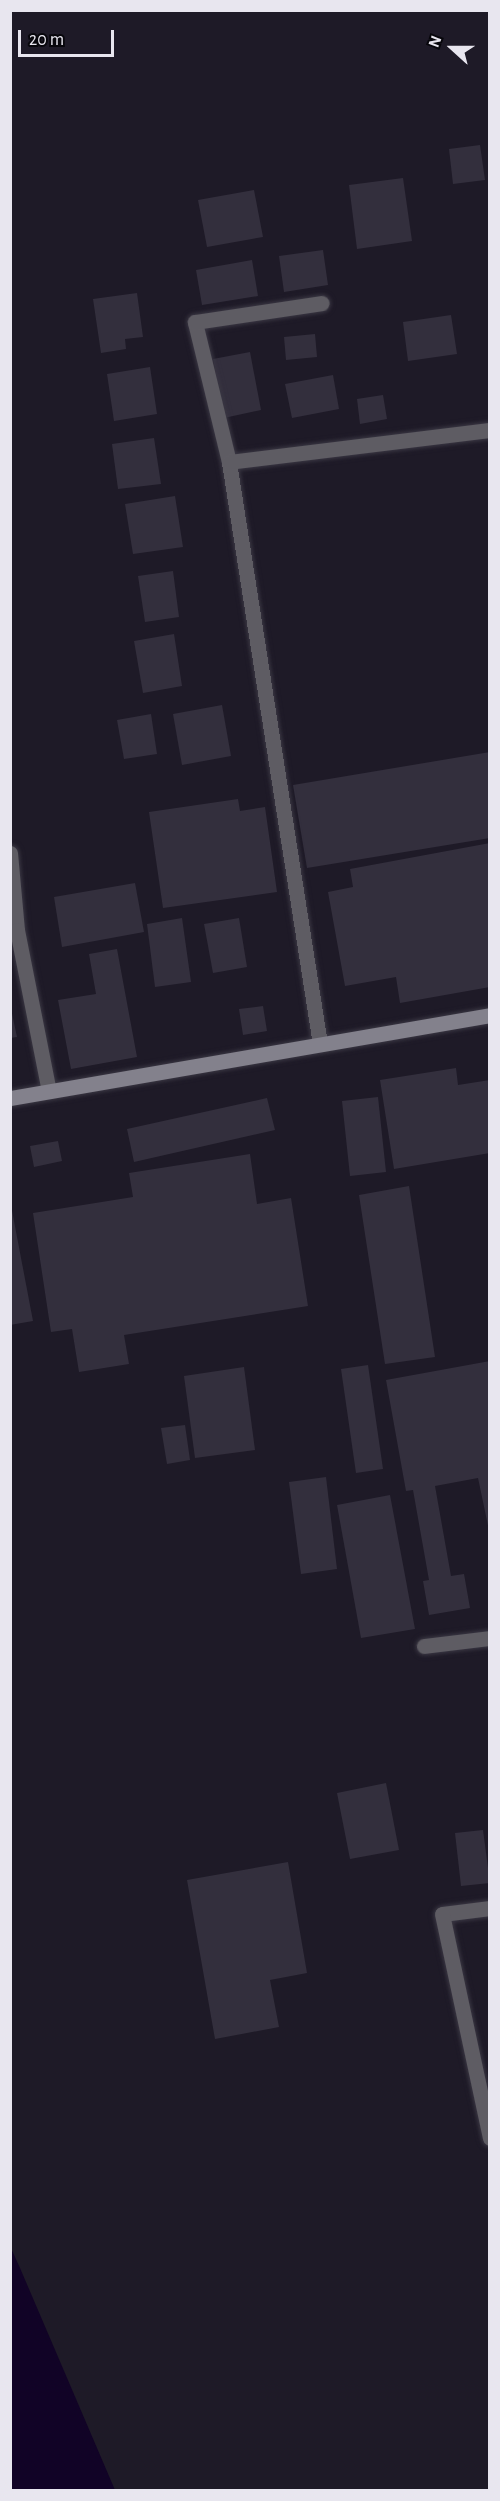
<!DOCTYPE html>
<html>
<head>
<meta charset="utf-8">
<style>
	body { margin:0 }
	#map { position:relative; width:500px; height:2501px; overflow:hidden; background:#1e1a27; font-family:"Alegreya Sans",sans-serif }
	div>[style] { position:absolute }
	.water>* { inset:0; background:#110326 }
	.building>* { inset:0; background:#332f3d }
	.roads { filter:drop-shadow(0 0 2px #3a3743) drop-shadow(0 0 2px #3a3743) }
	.lane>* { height:15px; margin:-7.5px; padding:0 7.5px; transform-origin:7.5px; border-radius:7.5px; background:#5e5c63 }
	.street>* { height:15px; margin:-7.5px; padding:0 7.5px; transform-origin:7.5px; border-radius:7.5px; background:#5e5c63 }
	.secondary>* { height:15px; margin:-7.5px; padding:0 7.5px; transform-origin:7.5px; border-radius:7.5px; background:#83818c }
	span { translate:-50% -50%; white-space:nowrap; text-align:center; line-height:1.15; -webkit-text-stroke:4.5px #07060b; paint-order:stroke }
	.frame { position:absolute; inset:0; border:12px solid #e8e6ef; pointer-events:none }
	.north { position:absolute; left:422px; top:18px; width:60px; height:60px; -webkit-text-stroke:4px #07060b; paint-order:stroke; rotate:291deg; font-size:16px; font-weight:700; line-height:24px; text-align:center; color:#e8e6ef }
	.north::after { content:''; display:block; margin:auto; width:21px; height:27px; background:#e8e6ef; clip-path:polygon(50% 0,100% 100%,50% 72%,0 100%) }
	.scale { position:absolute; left:18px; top:30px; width:96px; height:27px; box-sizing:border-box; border:3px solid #e8e6ef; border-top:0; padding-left:8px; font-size:18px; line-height:21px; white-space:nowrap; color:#e8e6ef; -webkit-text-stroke:4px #07060b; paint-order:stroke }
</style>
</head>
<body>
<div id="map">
	<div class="water">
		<i style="clip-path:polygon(10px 2246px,20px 2268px,115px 2490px,11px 2490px)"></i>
	</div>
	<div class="building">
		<i style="clip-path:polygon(480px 145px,485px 180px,453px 184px,449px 149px)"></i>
		<i style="clip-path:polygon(403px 178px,412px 241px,357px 249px,349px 185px)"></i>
		<i style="clip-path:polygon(254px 190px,263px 237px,207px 247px,198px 200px)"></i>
		<i style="clip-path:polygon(323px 250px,328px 285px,284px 292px,279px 256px)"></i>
		<i style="clip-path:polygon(252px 260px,258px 296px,202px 305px,196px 270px)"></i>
		<i style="clip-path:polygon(137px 293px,143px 337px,125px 339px,126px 349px,101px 353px,93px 299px)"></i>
		<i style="clip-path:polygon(451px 315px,457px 354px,408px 361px,403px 322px)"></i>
		<i style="clip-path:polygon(315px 334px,317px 357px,286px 360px,284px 337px)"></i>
		<i style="clip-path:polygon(250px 352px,261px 410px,224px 418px,213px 359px)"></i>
		<i style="clip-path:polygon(150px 367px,157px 414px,114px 421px,107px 374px)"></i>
		<i style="clip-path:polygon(333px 375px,339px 409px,292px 418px,285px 384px)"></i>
		<i style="clip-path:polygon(383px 395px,387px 419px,360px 424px,357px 399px)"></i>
		<i style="clip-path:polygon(154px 438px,161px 484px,118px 489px,112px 444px)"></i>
		<i style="clip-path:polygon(175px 496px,183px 547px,133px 554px,125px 504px)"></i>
		<i style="clip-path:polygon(173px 571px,179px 617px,145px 622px,138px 576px)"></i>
		<i style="clip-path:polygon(174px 634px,182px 686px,143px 693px,134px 641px)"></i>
		<i style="clip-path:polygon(222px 705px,231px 756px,182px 765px,173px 714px)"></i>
		<i style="clip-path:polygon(151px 714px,157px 754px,124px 759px,117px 720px)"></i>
		<i style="clip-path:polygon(490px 752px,490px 838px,307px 868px,293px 785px)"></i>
		<i style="clip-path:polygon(238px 799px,240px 811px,265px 807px,277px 892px,163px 908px,149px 812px)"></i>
		<i style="clip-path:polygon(490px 843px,490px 987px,400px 1003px,396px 977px,345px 986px,328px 892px,353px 887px,350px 869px)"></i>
		<i style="clip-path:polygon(135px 883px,144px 932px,62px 947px,54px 897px)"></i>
		<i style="clip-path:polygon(182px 918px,191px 982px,155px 987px,147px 924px)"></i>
		<i style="clip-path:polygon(239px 918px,247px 967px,213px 973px,204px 924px)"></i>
		<i style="clip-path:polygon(117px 949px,137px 1057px,71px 1069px,58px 1000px,96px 994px,89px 954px)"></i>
		<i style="clip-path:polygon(10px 1004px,17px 1037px,10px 1038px)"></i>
		<i style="clip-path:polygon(263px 1006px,267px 1031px,243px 1035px,239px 1009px)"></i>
		<i style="clip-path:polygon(456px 1068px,458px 1085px,490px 1080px,490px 1153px,394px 1169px,380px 1080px)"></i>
		<i style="clip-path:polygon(378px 1097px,386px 1172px,350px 1176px,342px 1101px)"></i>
		<i style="clip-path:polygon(267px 1098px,275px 1130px,134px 1162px,127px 1129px)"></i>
		<i style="clip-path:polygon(58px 1141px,62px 1161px,34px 1167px,30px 1146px)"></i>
		<i style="clip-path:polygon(250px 1154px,257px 1204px,291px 1198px,308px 1306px,124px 1335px,129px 1364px,79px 1372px,72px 1329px,51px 1332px,33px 1213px,133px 1197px,129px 1173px)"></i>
		<i style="clip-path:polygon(409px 1186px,435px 1357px,385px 1364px,359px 1195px)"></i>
		<i style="clip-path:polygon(10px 1200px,33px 1321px,10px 1325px)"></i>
		<i style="clip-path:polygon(490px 1361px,490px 1535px,478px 1478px,435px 1486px,451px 1576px,464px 1574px,470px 1608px,429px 1615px,423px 1581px,429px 1580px,413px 1490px,406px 1491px,386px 1380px)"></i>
		<i style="clip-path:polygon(368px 1365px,383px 1469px,356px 1473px,341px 1369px)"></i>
		<i style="clip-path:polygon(244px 1367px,255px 1450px,195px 1458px,184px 1376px)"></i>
		<i style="clip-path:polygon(185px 1425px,190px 1460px,167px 1464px,161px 1428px)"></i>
		<i style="clip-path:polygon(326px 1477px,337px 1569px,301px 1574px,289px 1482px)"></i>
		<i style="clip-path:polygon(390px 1495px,415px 1629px,361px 1638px,337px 1505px)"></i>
		<i style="clip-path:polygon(386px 1783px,399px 1850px,350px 1859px,337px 1793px)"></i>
		<i style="clip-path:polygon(483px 1830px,490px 1883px,461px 1886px,455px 1833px)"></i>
		<i style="clip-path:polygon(288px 1862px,307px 1973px,270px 1980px,279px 2027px,215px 2039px,187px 1880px)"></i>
	</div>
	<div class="roads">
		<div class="lane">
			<i style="left:229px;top:462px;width:144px;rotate:-103.7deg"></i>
			<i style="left:195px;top:322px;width:128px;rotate:-8.5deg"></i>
		</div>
		<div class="street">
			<i style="left:10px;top:853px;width:77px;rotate:84.8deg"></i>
			<i style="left:17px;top:930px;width:164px;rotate:78.8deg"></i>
			<i style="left:320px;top:1044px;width:589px;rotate:-98.89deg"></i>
			<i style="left:229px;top:462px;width:263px;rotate:-7deg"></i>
			<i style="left:424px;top:1646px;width:66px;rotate:-6.9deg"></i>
			<i style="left:490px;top:1908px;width:48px;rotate:172.9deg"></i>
			<i style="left:442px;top:1914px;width:229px;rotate:77.9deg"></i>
		</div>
		<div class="secondary">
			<i style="left:10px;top:1098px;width:487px;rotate:-9.8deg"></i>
		</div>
	</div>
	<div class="frame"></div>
	<div class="north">N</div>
	<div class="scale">20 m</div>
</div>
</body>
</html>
